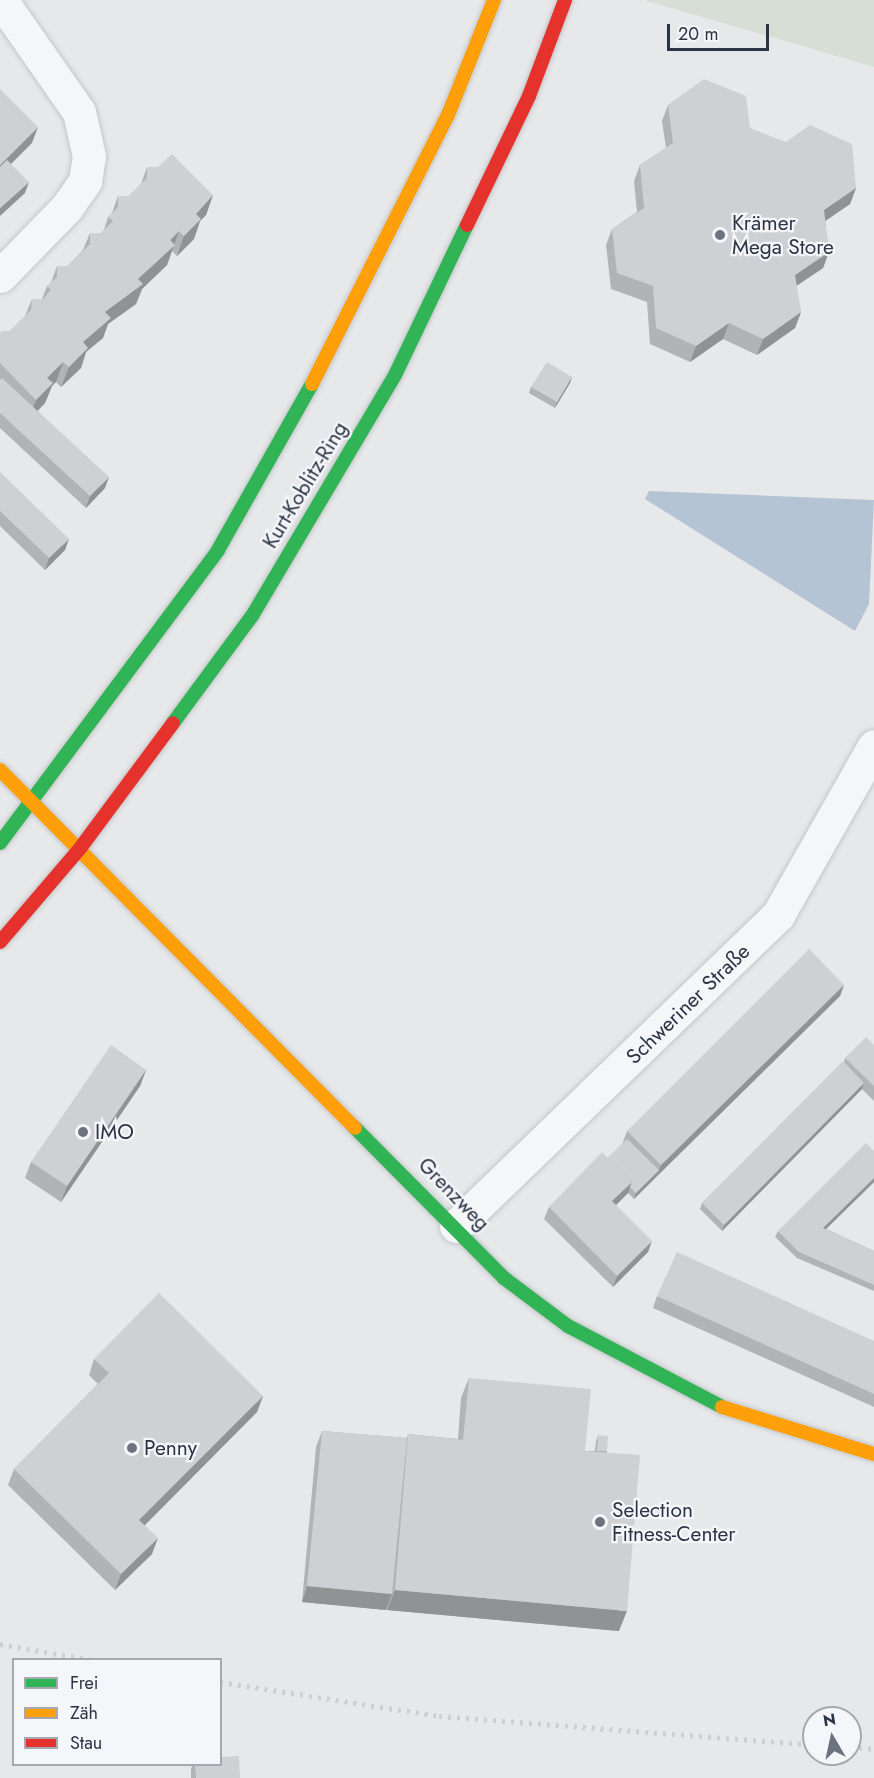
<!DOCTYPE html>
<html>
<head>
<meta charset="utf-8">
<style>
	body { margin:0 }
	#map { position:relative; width:874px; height:1778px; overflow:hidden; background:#e6e8ea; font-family:Jost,sans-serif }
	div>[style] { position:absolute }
	.green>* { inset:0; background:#d6ded6 }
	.water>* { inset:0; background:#b4c4d5 }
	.roads { filter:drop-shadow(0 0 2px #c4c6c8) drop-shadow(0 0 2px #c4c6c8) }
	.street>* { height:33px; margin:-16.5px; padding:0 16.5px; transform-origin:16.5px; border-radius:16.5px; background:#f5f6f7 }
	.fast>* { height:14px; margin:-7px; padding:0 7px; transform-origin:7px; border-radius:7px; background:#30b455 }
	.slow>* { height:14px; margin:-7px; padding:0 7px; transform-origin:7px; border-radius:7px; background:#ff9f0a }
	.jam>* { height:14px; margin:-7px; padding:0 7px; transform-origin:7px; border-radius:7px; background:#e5322d }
	.rail>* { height:4.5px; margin-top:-2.25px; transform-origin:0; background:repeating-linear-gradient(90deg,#cecfd2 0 3px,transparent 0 9px) }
	.wall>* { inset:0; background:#b1b3b5 }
	.shaded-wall>* { inset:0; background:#909294 }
	.building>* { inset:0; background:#ced0d3 }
	.dots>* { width:16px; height:16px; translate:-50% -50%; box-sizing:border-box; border:3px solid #f4f6f9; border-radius:50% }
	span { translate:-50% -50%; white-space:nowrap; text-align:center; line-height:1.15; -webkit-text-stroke:4.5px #f4f6f9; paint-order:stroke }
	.poi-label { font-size:21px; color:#2b3445 }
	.left { translate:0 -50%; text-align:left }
	.street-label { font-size:21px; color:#2b3445 }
	.legend { position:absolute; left:12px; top:1658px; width:210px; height:108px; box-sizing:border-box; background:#f4f6f9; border:2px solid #a4a8b1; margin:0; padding:8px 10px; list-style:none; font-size:18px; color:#2b3445 }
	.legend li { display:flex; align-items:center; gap:12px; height:30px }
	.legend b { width:30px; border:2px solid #a4a8b1 }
	.north { position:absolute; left:802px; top:1706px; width:60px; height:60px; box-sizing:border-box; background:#f4f6f9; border:2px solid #a4a8b1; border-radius:50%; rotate:351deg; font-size:16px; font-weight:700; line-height:24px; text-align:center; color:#2b3445 }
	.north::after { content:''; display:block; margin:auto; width:21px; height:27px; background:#6c737f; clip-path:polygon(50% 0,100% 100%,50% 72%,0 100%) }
	.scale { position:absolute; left:667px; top:24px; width:102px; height:27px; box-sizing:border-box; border:3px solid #2b3445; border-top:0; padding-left:8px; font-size:18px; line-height:21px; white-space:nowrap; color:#2b3445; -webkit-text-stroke:4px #f4f6f9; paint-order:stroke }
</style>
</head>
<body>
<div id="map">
	<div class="green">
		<i style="clip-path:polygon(644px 0,874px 0,874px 67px)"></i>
	</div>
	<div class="water">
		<i style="clip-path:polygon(649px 491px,874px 500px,869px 604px,855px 631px,645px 499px)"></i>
	</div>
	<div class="roads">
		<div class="street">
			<i style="left:0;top:276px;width:96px;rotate:-45.8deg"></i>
			<i style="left:67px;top:207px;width:32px;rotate:-55deg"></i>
			<i style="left:85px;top:181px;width:25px;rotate:-81deg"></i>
			<i style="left:89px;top:156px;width:45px;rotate:-102.8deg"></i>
			<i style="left:79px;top:112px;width:136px;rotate:-124.9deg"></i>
			<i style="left:456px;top:1226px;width:448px;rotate:-44deg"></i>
			<i style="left:778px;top:915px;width:194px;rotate:-60.4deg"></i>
		</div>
		<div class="fast">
			<i style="left:173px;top:723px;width:133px;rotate:-53.6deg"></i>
			<i style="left:252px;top:616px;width:282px;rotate:-59.3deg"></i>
			<i style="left:396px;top:373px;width:164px;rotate:-64.4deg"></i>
			<i style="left:0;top:843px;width:365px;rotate:-53.3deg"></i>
			<i style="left:218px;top:550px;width:191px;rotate:-60.5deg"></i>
			<i style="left:355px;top:1128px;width:211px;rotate:45.2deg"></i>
			<i style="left:504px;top:1278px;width:80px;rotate:36.9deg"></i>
			<i style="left:568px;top:1326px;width:174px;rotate:27.7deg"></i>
		</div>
		<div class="slow">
			<i style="left:312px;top:384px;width:301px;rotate:-63.2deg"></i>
			<i style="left:448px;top:115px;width:124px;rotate:-68.2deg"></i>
			<i style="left:0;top:770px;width:504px;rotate:45.24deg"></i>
			<i style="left:722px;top:1407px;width:159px;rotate:17.2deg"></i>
		</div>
		<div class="jam">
			<i style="left:467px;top:225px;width:143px;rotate:-64.3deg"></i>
			<i style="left:529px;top:96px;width:103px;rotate:-69.4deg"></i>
			<i style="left:0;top:942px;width:125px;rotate:-49.5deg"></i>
			<i style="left:81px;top:847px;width:154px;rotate:-53.4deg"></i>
		</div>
	</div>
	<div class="rail">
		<i style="left:0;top:1644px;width:93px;rotate:9.9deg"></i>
		<i style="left:220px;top:1682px;width:222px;rotate:8.8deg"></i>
		<i style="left:439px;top:1716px;width:376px;rotate:4.4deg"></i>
		<i style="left:850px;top:1747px;width:24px;rotate:5deg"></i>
	</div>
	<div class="wall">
		<i style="clip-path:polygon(668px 105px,750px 128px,856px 188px,850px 204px,825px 221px,829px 252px,823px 268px,796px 286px,801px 312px,795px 328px,757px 355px,723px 339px,690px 362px,650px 344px,647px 302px,611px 289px,606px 245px,612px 229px,637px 212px,634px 181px,640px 165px,666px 148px,662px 121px)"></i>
		<i style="clip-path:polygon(147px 167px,213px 195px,206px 215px,200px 221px,194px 239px,177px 256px,172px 251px,167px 265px,142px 289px,136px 304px,108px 324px,103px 338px,86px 352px,81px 368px,61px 387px,56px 382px,52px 386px,45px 403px,38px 411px,105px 488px,86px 508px,0 428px,0 332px,10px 331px,25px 316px,32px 299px,42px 299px,47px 286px,51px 283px,57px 266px,68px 266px,83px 250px,90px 233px,101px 233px,104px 230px,108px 217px,112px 213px,118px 196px,129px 196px,141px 184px)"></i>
		<i style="clip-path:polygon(572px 377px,570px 383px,555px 408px,529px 393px,531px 387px)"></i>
		<i style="clip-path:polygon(0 472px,65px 550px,45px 570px,0 526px)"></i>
		<i style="clip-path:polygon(844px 985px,840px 996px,634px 1199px,628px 1193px,616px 1205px,648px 1252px,613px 1287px,544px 1219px,549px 1207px,608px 1158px,623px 1143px,623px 1142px,627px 1131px)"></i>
		<i style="clip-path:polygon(874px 1045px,874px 1101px,862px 1089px,722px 1231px,700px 1209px,702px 1203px,844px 1062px,845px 1058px)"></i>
		<i style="clip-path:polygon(146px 1070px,140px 1086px,61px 1202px,25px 1178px,31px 1162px)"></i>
		<i style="clip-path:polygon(874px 1151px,874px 1182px,826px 1229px,874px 1251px,874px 1291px,797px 1258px,775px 1237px,778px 1231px)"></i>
		<i style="clip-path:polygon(657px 1296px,874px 1341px,874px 1407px,653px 1308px)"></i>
		<i style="clip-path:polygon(94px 1359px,263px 1396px,257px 1412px,145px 1525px,152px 1554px,115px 1590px,8px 1485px,14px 1469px,98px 1384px,89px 1375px)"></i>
		<i style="clip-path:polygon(469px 1378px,585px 1451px,595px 1451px,596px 1441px,598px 1435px,607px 1452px,619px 1631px,387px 1610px,388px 1606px,386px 1610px,302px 1602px,316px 1447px,322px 1431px,407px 1438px,408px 1434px,458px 1439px,461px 1398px)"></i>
		<i style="clip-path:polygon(193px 1764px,220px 1764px,240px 1778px,191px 1778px,191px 1769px)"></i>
	</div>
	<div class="shaded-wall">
		<i style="clip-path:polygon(38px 127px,32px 143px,0 175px,0 165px)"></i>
		<i style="clip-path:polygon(29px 182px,25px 193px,0 216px,0 208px)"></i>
		<i style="clip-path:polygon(856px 188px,850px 204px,818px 226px,824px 210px)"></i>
		<i style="clip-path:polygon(213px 195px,206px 215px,200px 221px,194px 239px,177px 256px,184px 236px,196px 214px)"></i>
		<i style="clip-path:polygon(179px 231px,167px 265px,142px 289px,136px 304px,108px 324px,103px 338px,86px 352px,81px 368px,61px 387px,69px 367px,83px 342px,105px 312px)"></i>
		<i style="clip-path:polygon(829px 252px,823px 268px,789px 291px,795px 275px)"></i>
		<i style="clip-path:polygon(801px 312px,795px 328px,757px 355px,763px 339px)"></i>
		<i style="clip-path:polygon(729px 323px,723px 339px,690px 362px,696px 346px)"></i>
		<i style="clip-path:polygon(63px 362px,56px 382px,52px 386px,45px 403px,29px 419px,36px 400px,47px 378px)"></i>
		<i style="clip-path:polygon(572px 377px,570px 383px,555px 408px,557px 402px)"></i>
		<i style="clip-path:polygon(109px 477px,105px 488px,86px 508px,90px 496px)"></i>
		<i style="clip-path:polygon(69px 539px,65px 550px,45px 570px,49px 558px)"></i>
		<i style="clip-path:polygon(844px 985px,840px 996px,657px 1176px,661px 1165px)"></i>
		<i style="clip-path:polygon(146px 1070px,140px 1086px,61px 1202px,67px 1186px)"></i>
		<i style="clip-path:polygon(864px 1083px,862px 1089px,722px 1231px,724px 1225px)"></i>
		<i style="clip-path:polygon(659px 1170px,657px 1176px,634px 1199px,636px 1193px)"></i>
		<i style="clip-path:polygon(874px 1178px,874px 1182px,821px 1234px,823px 1228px)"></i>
		<i style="clip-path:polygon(632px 1182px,628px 1193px,608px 1213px,612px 1201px)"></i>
		<i style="clip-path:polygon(652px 1241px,648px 1252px,613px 1287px,617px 1276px)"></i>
		<i style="clip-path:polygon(263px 1396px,257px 1412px,134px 1536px,139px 1520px)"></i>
		<i style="clip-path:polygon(158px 1538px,152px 1554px,115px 1590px,121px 1574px)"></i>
		<i style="clip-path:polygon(307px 1586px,392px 1594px,386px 1610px,302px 1602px)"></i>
		<i style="clip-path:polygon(395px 1590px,627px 1611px,619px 1631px,387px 1610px)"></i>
	</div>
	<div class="building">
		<i style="clip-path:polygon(704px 79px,746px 96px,750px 128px,786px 142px,810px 125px,852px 144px,856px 188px,824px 210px,829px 252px,795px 275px,801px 312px,763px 339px,729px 323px,696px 346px,656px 328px,653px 286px,617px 273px,612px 229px,644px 208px,640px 165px,673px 143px,668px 105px)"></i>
		<i style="clip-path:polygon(0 89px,38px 127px,0 165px)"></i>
		<i style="clip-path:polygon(172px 154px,213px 195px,196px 214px,201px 219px,184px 236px,179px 231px,170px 240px,175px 245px,138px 279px,143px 284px,105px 312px,111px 318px,83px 342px,88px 348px,69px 367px,63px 362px,47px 378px,53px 383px,36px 400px,0 363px,0 332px,10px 331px,31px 310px,32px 299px,43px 299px,51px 290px,47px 286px,57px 277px,57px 266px,68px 266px,90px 244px,90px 233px,101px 233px,113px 221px,108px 217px,118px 207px,118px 196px,129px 196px,147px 178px,147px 167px,158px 167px)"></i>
		<i style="clip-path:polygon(7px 160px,29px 182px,0 208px,0 167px)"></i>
		<i style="clip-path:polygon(547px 362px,572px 377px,557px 402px,531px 387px)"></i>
		<i style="clip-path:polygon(2px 378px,109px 477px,90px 496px,0 413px,0 380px)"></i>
		<i style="clip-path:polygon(0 472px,69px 539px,49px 558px,0 511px)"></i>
		<i style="clip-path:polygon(809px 949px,844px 985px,661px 1165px,627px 1131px)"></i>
		<i style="clip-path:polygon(866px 1037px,874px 1045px,874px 1086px,845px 1058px)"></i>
		<i style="clip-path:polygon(111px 1045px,146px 1070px,67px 1186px,31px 1162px)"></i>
		<i style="clip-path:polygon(843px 1061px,864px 1083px,724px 1225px,702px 1203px)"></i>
		<i style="clip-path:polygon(627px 1139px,659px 1170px,636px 1193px,630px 1187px,632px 1182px,608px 1158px)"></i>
		<i style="clip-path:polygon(866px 1143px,874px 1151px,874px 1178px,823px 1228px,874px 1251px,874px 1285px,799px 1252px,778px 1231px)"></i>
		<i style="clip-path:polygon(602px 1152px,632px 1182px,612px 1201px,652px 1241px,617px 1276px,549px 1207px)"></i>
		<i style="clip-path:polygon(677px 1252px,874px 1341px,874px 1394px,657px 1296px)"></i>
		<i style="clip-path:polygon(159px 1293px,263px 1396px,139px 1520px,158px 1538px,121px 1574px,14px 1469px,109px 1373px,94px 1359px)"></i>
		<i style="clip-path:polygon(469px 1378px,591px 1389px,585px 1451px,640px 1455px,627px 1611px,395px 1590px,408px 1434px,463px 1440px)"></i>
		<i style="clip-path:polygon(322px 1431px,407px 1438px,392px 1594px,307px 1586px)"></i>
		<i style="clip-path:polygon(598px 1435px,608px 1436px,607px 1451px,597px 1451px)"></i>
		<i style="clip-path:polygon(239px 1756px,240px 1778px,196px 1778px,195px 1764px,220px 1764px,220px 1757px)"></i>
	</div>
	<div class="dots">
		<i style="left:720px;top:235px;background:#6c737f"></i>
		<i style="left:83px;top:1132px;background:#6c737f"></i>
		<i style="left:132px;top:1448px;background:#6c737f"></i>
		<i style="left:600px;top:1522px;background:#6c737f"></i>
	</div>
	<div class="poi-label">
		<span class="left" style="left:732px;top:235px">Krämer<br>Mega Store</span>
		<span class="left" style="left:95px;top:1132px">IMO</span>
		<span class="left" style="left:144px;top:1448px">Penny</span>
		<span class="left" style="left:612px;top:1522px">Selection<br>Fitness-Center</span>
	</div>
	<div class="street-label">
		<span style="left:305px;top:485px;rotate:-59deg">Kurt-Koblitz-Ring</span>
		<span style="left:688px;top:1004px;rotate:-44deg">Schweriner Straße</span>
		<span style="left:454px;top:1194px;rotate:46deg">Grenzweg</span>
	</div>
	<ul class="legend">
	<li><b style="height:8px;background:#30b455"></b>Frei</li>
	<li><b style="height:8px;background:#ff9f0a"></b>Zäh</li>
	<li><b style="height:8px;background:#e5322d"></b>Stau</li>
	</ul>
	<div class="north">N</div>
	<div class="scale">20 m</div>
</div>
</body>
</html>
